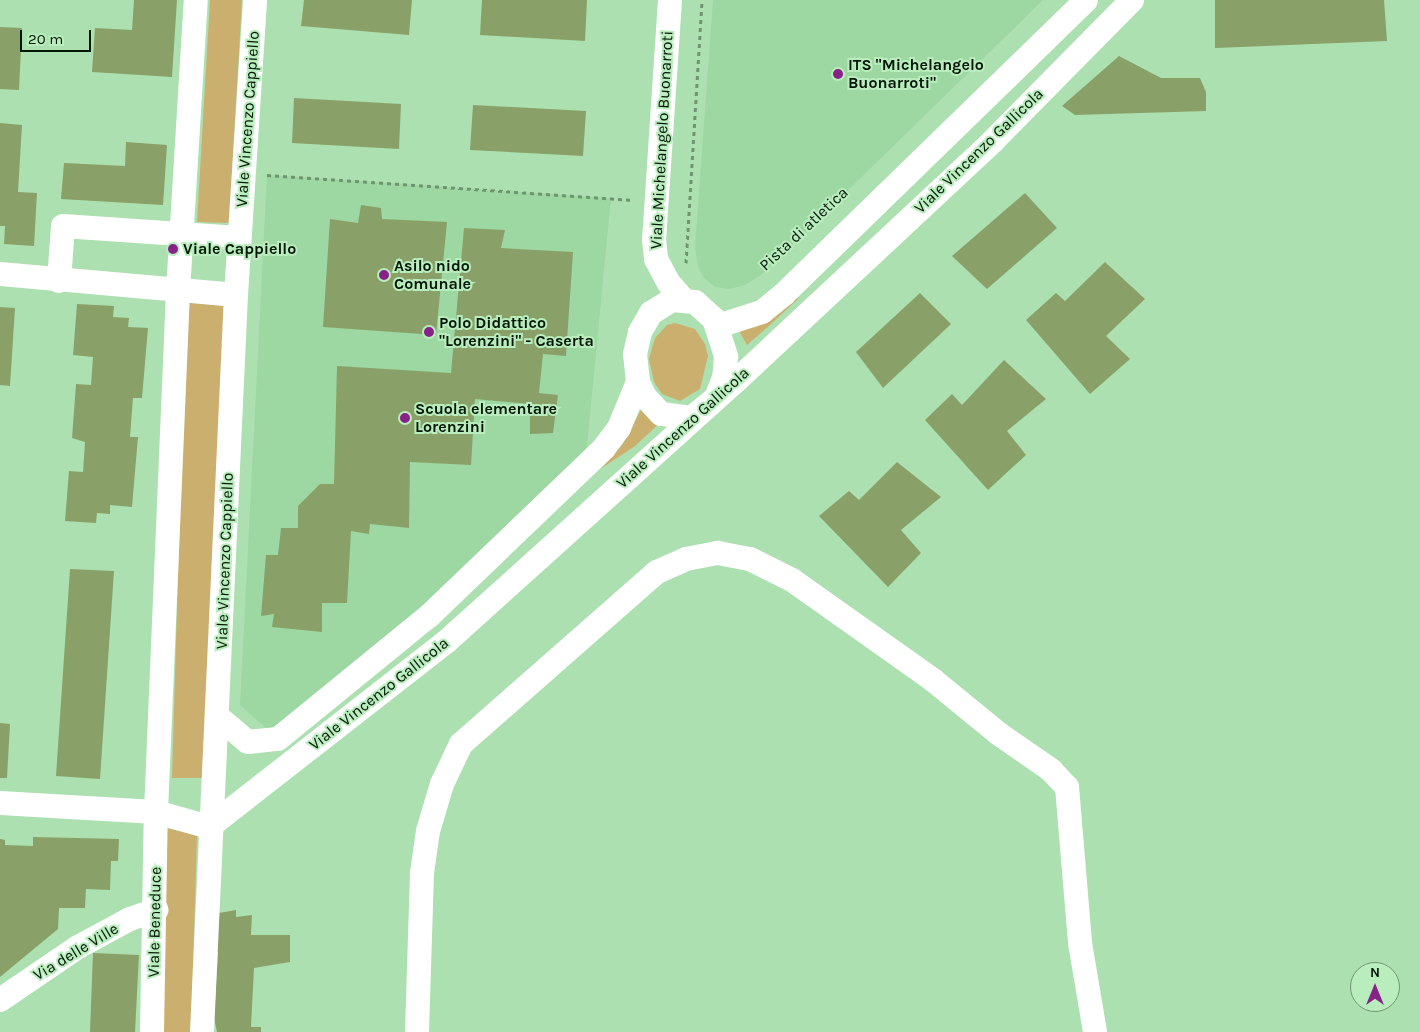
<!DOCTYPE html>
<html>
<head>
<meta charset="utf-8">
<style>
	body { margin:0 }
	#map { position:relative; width:1420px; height:1032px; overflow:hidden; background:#ace0b0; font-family:Karla,sans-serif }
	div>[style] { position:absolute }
	.built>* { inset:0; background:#9dd7a2 }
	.green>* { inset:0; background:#cbaf6e }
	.building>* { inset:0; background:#89a168 }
	.path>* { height:3px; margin-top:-1.5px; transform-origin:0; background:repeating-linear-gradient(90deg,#6d9570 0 4px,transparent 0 8px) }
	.minor>* { height:24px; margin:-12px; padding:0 12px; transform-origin:12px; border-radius:12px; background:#fff }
	.dots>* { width:14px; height:14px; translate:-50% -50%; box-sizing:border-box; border:2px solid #b9edbd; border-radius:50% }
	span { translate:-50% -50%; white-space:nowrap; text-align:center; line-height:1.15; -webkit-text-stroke:4px #b9edbd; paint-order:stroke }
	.poi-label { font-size:16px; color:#031505; font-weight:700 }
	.left { translate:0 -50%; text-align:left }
	.street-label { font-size:16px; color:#031505 }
	.north { position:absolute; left:1350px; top:962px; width:50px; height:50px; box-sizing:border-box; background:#b9edbd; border:1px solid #709773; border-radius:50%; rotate:0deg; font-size:14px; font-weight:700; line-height:20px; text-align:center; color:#031505 }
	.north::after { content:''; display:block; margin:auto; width:18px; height:22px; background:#872289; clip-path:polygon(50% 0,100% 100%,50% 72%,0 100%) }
	.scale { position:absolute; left:20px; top:30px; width:71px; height:22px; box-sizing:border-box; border:2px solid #031505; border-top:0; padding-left:6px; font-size:15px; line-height:18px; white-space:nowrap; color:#031505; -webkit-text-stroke:4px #b9edbd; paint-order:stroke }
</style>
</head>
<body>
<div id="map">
	<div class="built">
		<i style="clip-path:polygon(713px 0,1043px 0,761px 275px,745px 285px,729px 289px,715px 287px,704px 278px,698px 267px,695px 247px)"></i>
		<i style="clip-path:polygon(267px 175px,611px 198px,585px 467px,278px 739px,240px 705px)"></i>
	</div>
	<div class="green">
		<i style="clip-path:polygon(210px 0,242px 0,229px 223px,197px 222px)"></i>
		<i style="clip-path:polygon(800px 297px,771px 324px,747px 345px,738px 329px)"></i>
		<i style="clip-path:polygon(186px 302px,224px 306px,203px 778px,172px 778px)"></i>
		<i style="clip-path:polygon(675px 323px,695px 329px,705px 344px,708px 356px,700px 389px,680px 401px,662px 394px,654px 382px,649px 359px,655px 338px,667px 325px)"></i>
		<i style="clip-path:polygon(642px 408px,662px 421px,635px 446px,602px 468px,622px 445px)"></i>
		<i style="clip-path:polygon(166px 828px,197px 835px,191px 1032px,160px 1032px)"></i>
	</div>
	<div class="building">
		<i style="clip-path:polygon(134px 0,177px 0,172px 77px,92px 72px,95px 28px,132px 30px)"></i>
		<i style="clip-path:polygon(304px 0,412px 0,409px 35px,301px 26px)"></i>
		<i style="clip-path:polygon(482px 0,587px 0,585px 41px,480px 35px)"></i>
		<i style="clip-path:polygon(1215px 0,1384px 0,1387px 41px,1215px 48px)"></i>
		<i style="clip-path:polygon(0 27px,22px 28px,19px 90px,0 89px)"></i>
		<i style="clip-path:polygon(1119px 56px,1161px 78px,1200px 78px,1206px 92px,1206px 111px,1075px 115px,1062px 106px)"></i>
		<i style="clip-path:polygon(294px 98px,401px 104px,399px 149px,292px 143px)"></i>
		<i style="clip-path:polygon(473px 105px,586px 111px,583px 156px,470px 150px)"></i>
		<i style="clip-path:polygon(0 123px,22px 125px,18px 192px,37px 193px,34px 246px,4px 244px,5px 226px,0 226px)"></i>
		<i style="clip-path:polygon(126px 142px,167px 145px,163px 205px,61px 199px,64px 163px,125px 166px)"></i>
		<i style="clip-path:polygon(1025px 193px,1057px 228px,987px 289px,952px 256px)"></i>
		<i style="clip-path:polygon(361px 205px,381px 208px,382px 219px,447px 222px,436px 335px,323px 327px,330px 219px,358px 223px)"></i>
		<i style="clip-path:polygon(464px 228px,505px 230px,501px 248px,573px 252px,566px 356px,543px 354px,539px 393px,558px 395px,553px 433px,530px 434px,530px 404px,475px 399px,471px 465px,410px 462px,409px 528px,370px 524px,369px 534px,351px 531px,347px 603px,322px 603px,322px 632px,272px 627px,274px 614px,261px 616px,266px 555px,278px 555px,281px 528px,298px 528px,298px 506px,320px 484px,334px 484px,337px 366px,451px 373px)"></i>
		<i style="clip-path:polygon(1105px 262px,1145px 299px,1106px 336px,1130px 359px,1090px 394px,1026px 320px,1056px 293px,1065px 301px)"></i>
		<i style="clip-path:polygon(920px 293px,951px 324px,883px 388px,856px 352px)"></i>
		<i style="clip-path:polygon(77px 304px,114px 306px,113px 317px,129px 318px,128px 327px,148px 328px,142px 398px,133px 398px,130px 437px,138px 437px,132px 507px,110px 505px,110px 514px,97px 513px,96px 523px,65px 521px,69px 471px,83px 472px,85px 442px,72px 438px,76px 384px,91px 385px,93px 357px,73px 355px)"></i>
		<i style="clip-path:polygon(0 307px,15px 308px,10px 386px,0 385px)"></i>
		<i style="clip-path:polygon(1004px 360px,1046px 399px,1007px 431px,1026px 455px,988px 490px,925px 420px,952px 394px,962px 405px)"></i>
		<i style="clip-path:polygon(897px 462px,941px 497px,901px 530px,921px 553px,888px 587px,819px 516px,849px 491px,859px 500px)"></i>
		<i style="clip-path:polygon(70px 569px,114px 571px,100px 779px,56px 776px)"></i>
		<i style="clip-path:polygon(0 723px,10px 724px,7px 778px,0 778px)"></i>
		<i style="clip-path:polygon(33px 837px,119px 839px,118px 861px,111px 861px,110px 890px,86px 889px,85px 908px,59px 908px,58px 929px,0 977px,0 839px,5px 840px,5px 845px,33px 846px)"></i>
		<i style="clip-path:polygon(236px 910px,236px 917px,252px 915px,251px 935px,290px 935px,290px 962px,254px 968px,251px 1027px,261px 1027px,261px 1032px,217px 1032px,214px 1018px,218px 952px,211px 948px,219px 913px)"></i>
		<i style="clip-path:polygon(93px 953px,139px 955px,135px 1032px,90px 1032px)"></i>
	</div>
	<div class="path">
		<i style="left:267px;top:175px;width:367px;rotate:3.9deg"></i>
		<i style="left:686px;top:263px;width:263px;rotate:-86.5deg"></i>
	</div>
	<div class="minor">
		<i style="left:670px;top:0;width:240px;rotate:93.8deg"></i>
		<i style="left:654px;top:239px;width:20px;rotate:84deg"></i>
		<i style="left:656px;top:259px;width:27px;rotate:62deg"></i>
		<i style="left:669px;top:283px;width:23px;rotate:49deg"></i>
		<i style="left:0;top:274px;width:237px;rotate:5.1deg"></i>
		<i style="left:59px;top:281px;width:55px;rotate:-85.8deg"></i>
		<i style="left:63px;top:226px;width:176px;rotate:3.9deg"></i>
		<i style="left:672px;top:300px;width:23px;rotate:5deg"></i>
		<i style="left:695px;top:302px;width:25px;rotate:42deg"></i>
		<i style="left:714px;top:319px;width:40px;rotate:72deg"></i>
		<i style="left:726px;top:357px;width:21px;rotate:95deg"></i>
		<i style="left:724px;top:378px;width:22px;rotate:112deg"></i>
		<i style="left:716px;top:398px;width:32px;rotate:141deg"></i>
		<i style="left:691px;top:418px;width:30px;rotate:-172deg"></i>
		<i style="left:661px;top:414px;width:23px;rotate:-133deg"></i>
		<i style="left:645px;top:397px;width:17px;rotate:-115deg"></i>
		<i style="left:638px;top:382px;width:28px;rotate:-96deg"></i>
		<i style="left:635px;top:354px;width:23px;rotate:-77deg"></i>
		<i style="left:640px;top:332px;width:22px;rotate:-60deg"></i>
		<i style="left:651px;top:313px;width:25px;rotate:-32deg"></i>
		<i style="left:718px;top:326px;width:46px;rotate:-17.7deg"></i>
		<i style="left:762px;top:312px;width:28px;rotate:-39deg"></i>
		<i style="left:784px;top:294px;width:421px;rotate:-44.2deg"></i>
		<i style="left:218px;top:717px;width:39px;rotate:40deg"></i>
		<i style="left:248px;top:742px;width:30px;rotate:-6deg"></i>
		<i style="left:278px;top:739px;width:195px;rotate:-39.2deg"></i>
		<i style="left:429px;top:616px;width:243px;rotate:-43.8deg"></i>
		<i style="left:604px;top:448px;width:25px;rotate:-53deg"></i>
		<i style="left:619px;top:428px;width:50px;rotate:-67.6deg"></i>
		<i style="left:0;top:803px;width:156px;rotate:3.3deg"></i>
		<i style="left:156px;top:812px;width:55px;rotate:15.8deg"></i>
		<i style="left:209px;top:827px;width:301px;rotate:-38deg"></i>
		<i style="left:446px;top:642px;width:392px;rotate:-42deg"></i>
		<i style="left:737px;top:380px;width:350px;rotate:-43deg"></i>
		<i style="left:993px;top:141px;width:198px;rotate:-45.4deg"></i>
		<i style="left:0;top:1000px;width:94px;rotate:-34.2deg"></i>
		<i style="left:78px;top:947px;width:59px;rotate:-28.3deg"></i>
		<i style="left:130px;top:919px;width:28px;rotate:-19deg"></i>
		<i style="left:152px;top:1032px;width:220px;rotate:-89deg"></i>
		<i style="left:156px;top:812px;width:521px;rotate:-87.58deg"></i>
		<i style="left:178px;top:291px;width:292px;rotate:-86.5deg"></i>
		<i style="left:202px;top:1032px;width:738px;rotate:-87.36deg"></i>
		<i style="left:236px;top:295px;width:296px;rotate:-86.3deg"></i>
		<i style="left:417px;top:1032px;width:159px;rotate:-88.2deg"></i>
		<i style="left:422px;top:873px;width:42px;rotate:-81.9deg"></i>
		<i style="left:428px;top:831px;width:49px;rotate:-73.4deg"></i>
		<i style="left:442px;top:784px;width:44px;rotate:-64.6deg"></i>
		<i style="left:461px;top:744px;width:261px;rotate:-41.3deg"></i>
		<i style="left:657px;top:572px;width:32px;rotate:-24deg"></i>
		<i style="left:686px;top:559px;width:33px;rotate:-11deg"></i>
		<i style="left:718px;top:553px;width:33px;rotate:11deg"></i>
		<i style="left:750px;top:559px;width:47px;rotate:26.6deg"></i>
		<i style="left:792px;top:580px;width:173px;rotate:35.3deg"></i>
		<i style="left:933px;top:680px;width:85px;rotate:39.3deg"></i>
		<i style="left:999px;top:734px;width:63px;rotate:34.7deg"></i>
		<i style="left:1051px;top:770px;width:23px;rotate:47deg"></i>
		<i style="left:1067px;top:787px;width:157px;rotate:85.2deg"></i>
		<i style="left:1080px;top:943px;width:90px;rotate:80.4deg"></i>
	</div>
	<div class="dots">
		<i style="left:838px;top:74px;background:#872289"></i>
		<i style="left:173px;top:249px;background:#872289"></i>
		<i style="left:384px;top:275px;background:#872289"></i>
		<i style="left:429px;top:332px;background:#872289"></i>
		<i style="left:405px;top:418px;background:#872289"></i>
	</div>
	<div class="poi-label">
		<span class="left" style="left:848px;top:74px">ITS "Michelangelo<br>Buonarroti"</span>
		<span class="left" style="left:183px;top:249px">Viale Cappiello</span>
		<span class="left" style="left:394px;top:275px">Asilo nido<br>Comunale</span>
		<span class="left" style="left:439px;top:332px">Polo Didattico<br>"Lorenzini" - Caserta</span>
		<span class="left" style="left:415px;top:418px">Scuola elementare<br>Lorenzini</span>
	</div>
	<div class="street-label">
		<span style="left:248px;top:119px;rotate:-86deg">Viale Vincenzo Cappiello</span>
		<span style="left:662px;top:140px;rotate:-87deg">Viale Michelangelo Buonarroti</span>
		<span style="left:979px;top:151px;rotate:-44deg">Viale Vincenzo Gallicola</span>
		<span style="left:804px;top:229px;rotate:-43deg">Pista di atletica</span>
		<span style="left:683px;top:428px;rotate:-42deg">Viale Vincenzo Gallicola</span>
		<span style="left:225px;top:561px;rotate:-88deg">Viale Vincenzo Cappiello</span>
		<span style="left:379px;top:694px;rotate:-38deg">Viale Vincenzo Gallicola</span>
		<span style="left:155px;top:922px;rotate:-89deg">Viale Beneduce</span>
		<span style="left:76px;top:952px;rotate:-31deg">Via delle Ville</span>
	</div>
	<div class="north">N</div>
	<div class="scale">20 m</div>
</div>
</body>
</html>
